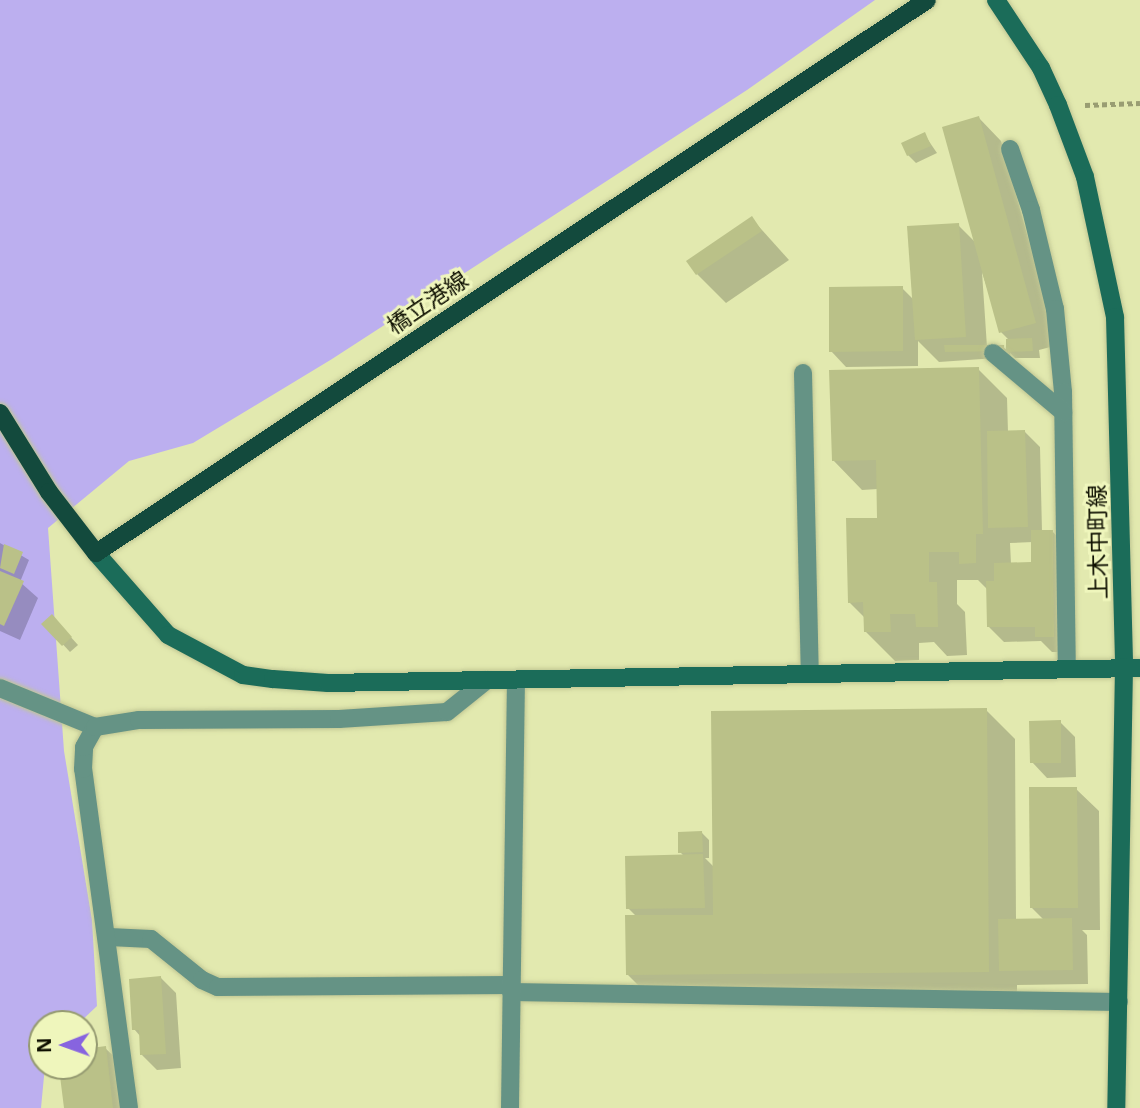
<!DOCTYPE html>
<html>
<head>
<meta charset="utf-8">
<style>
	body { margin:0 }
	#map { position:relative; width:1140px; height:1108px; overflow:hidden; background:#e2e9af; font-family:"Noto Sans","Noto Sans JP",sans-serif }
	div>[style] { position:absolute }
	.green>* { inset:0; background:#bcafef }
	.shadow>* { inset:0; background:#0003 }
	.building>* { inset:0; background:#bac188 }
	.path>* { height:4.5px; margin-top:-2.25px; transform-origin:0; background:repeating-linear-gradient(90deg,#999d72 0 5px,transparent 0 8.5px) }
	.roads { filter:drop-shadow(0 0 2px #c0c693) drop-shadow(0 0 2px #c0c693) }
	.lane>* { height:18px; margin:-9px; padding:0 9px; transform-origin:9px; border-radius:9px; background:#659385 }
	.street>* { height:18px; margin:-9px; padding:0 9px; transform-origin:9px; border-radius:9px; background:#659385 }
	.secondary>* { height:18px; margin:-9px; padding:0 9px; transform-origin:9px; border-radius:9px; background:#1b6c59 }
	.primary>* { height:18px; margin:-9px; padding:0 9px; transform-origin:9px; border-radius:9px; background:#134a3d }
	span { translate:-50% -50%; white-space:nowrap; text-align:center; line-height:1.15; -webkit-text-stroke:6px #eff6bc; paint-order:stroke }
	.street-label { font-size:23px; color:#0e0f00 }
	.north { position:absolute; left:28px; top:1010px; width:70px; height:70px; box-sizing:border-box; background:#eff6bc; border:2px solid #959a71; border-radius:50%; rotate:269deg; font-size:19px; font-weight:700; line-height:28px; text-align:center; color:#0e0f00 }
	.north::after { content:''; display:block; margin:auto; width:24px; height:32px; background:#8764df; clip-path:polygon(50% 0,100% 100%,50% 72%,0 100%) }
</style>
</head>
<body>
<div id="map">
	<div class="green">
		<i style="clip-path:polygon(0 0,875px 0,747px 90px,332px 359px,193px 443px,129px 461px,48px 528px,64px 751px,92px 920px,97px 1006px,78px 1024px,42px 1024px,45px 1066px,41px 1108px,0 1108px)"></i>
	</div>
	<div class="shadow">
		<i style="clip-path:polygon(evenodd,979px 118px,1001px 141px,1058px 345px,1039px 350px,1040px 358px,1015px 358px,1010px 353px,1011px 357px,939px 362px,918px 341px,918px 366px,846px 367px,831px 351px,902px 288px,914px 300px,958px 225px,976px 243px,979px 118px,982px 272px,1001px 332px,1008px 339px,1008px 351px,1003px 347px,987px 347px,982px 272px)"></i>
		<i style="clip-path:polygon(924px 134px,937px 153px,916px 163px,908px 155px)"></i>
		<i style="clip-path:polygon(752px 219px,789px 260px,726px 303px,697px 274px)"></i>
		<i style="clip-path:polygon(evenodd,978px 369px,1007px 398px,1008px 432px,1025px 432px,1040px 447px,1042px 531px,1052px 531px,1067px 547px,1069px 652px,1052px 652px,1041px 641px,1004px 642px,989px 627px,988px 590px,978px 580px,957px 580px,957px 604px,965px 612px,967px 655px,947px 656px,934px 642px,919px 643px,919px 660px,895px 661px,866px 632px,865px 618px,849px 602px,878px 520px,878px 489px,862px 490px,833px 460px,978px 369px,1033px 542px,1033px 564px,1011px 564px,1010px 543px,1033px 542px)"></i>
		<i style="clip-path:polygon(0 543px,29px 560px,20px 582px,38px 598px,20px 640px,0 631px)"></i>
		<i style="clip-path:polygon(44px 624px,59px 624px,78px 645px,70px 652px)"></i>
		<i style="clip-path:polygon(986px 710px,1015px 739px,1016px 921px,1044px 920px,1032px 908px,1076px 789px,1099px 811px,1100px 930px,1082px 930px,1087px 935px,1088px 984px,1017px 985px,1017px 1000px,656px 1003px,627px 974px,637px 917px,628px 908px,684px 856px,680px 852px,702px 833px,709px 840px,709px 858px,705px 858px,714px 867px)"></i>
		<i style="clip-path:polygon(1060px 722px,1075px 737px,1076px 777px,1047px 778px,1032px 762px)"></i>
		<i style="clip-path:polygon(161px 978px,176px 993px,181px 1068px,157px 1070px,142px 1055px,141px 1037px,134px 1029px)"></i>
		<i style="clip-path:polygon(105px 1048px,121px 1063px,125px 1108px,66px 1108px,70px 1066px,84px 1066px,84px 1050px)"></i>
	</div>
	<div class="building">
		<i style="clip-path:polygon(979px 116px,1036px 323px,999px 333px,942px 127px)"></i>
		<i style="clip-path:polygon(925px 132px,931px 146px,907px 156px,901px 143px)"></i>
		<i style="clip-path:polygon(752px 216px,762px 231px,696px 275px,686px 261px)"></i>
		<i style="clip-path:polygon(959px 223px,966px 337px,915px 340px,907px 226px)"></i>
		<i style="clip-path:polygon(903px 286px,903px 351px,829px 352px,829px 287px)"></i>
		<i style="clip-path:polygon(1032px 338px,1033px 351px,1006px 352px,1006px 339px)"></i>
		<i style="clip-path:polygon(944px 345px,1004px 345px,1004px 351px,945px 352px)"></i>
		<i style="clip-path:polygon(979px 367px,983px 534px,976px 534px,976px 563px,959px 564px,959px 552px,929px 552px,929px 582px,937px 582px,938px 627px,916px 627px,915px 614px,890px 614px,891px 632px,864px 632px,863px 602px,848px 603px,846px 518px,877px 518px,876px 460px,832px 461px,829px 370px)"></i>
		<i style="clip-path:polygon(1025px 430px,1028px 527px,988px 528px,987px 431px)"></i>
		<i style="clip-path:polygon(1031px 530px,1053px 530px,1054px 637px,1035px 637px,1035px 627px,987px 627px,986px 581px,994px 581px,994px 563px,1031px 562px)"></i>
		<i style="clip-path:polygon(4px 544px,23px 552px,14px 574px,0 568px)"></i>
		<i style="clip-path:polygon(0 571px,24px 581px,4px 626px,0 624px)"></i>
		<i style="clip-path:polygon(52px 614px,72px 637px,62px 646px,41px 624px)"></i>
		<i style="clip-path:polygon(987px 708px,989px 972px,626px 975px,625px 915px,713px 915px,711px 711px)"></i>
		<i style="clip-path:polygon(1061px 720px,1061px 763px,1030px 763px,1029px 721px)"></i>
		<i style="clip-path:polygon(1029px 787px,1077px 787px,1078px 908px,1030px 908px)"></i>
		<i style="clip-path:polygon(702px 831px,703px 852px,678px 853px,678px 832px)"></i>
		<i style="clip-path:polygon(703px 854px,705px 908px,626px 909px,625px 856px)"></i>
		<i style="clip-path:polygon(1072px 918px,1073px 970px,999px 971px,998px 919px)"></i>
		<i style="clip-path:polygon(161px 976px,166px 1054px,140px 1055px,139px 1030px,132px 1030px,129px 979px)"></i>
		<i style="clip-path:polygon(106px 1046px,113px 1108px,64px 1108px,59px 1068px,84px 1066px,84px 1049px)"></i>
	</div>
	<div class="path">
		<i style="left:1085px;top:105px;width:55px;rotate:-2.1deg"></i>
	</div>
	<div class="roads">
		<div class="lane">
			<i style="left:1010px;top:149px;width:65px;rotate:71deg"></i>
			<i style="left:1031px;top:210px;width:102px;rotate:76.4deg"></i>
			<i style="left:1055px;top:309px;width:83px;rotate:84.5deg"></i>
			<i style="left:1063px;top:392px;width:277px;rotate:89.2deg"></i>
			<i style="left:993px;top:353px;width:92px;rotate:40.1deg"></i>
			<i style="left:803px;top:373px;width:300px;rotate:88.7deg"></i>
			<i style="left:0;top:688px;width:103px;rotate:22.3deg"></i>
		</div>
		<div class="street">
			<i style="left:109px;top:937px;width:42px;rotate:2.7deg"></i>
			<i style="left:151px;top:939px;width:65px;rotate:38.8deg"></i>
			<i style="left:202px;top:980px;width:17px;rotate:24deg"></i>
			<i style="left:218px;top:987px;width:293px;rotate:-0.4deg"></i>
			<i style="left:511px;top:992px;width:608px;rotate:0.94deg"></i>
			<i style="left:129px;top:1108px;width:342px;rotate:-97.7deg"></i>
			<i style="left:83px;top:769px;width:22px;rotate:-87deg"></i>
			<i style="left:84px;top:747px;width:23px;rotate:-61deg"></i>
			<i style="left:95px;top:727px;width:45px;rotate:-9deg"></i>
			<i style="left:139px;top:720px;width:200px;rotate:-0.3deg"></i>
			<i style="left:339px;top:719px;width:108px;rotate:-3.7deg"></i>
			<i style="left:447px;top:712px;width:51px;rotate:-38.7deg"></i>
			<i style="left:510px;top:1108px;width:428px;rotate:-89.2deg"></i>
		</div>
		<div class="secondary">
			<i style="left:996px;top:0;width:82px;rotate:56.5deg"></i>
			<i style="left:1041px;top:68px;width:41px;rotate:65.3deg"></i>
			<i style="left:1058px;top:105px;width:77px;rotate:69.4deg"></i>
			<i style="left:1085px;top:177px;width:143px;rotate:77.9deg"></i>
			<i style="left:1115px;top:317px;width:350px;rotate:88.5deg"></i>
			<i style="left:1124px;top:667px;width:441px;rotate:91deg"></i>
			<i style="left:96px;top:553px;width:109px;rotate:48.7deg"></i>
			<i style="left:168px;top:635px;width:85px;rotate:28.1deg"></i>
			<i style="left:243px;top:675px;width:30px;rotate:8deg"></i>
			<i style="left:273px;top:679px;width:55px;rotate:4.2deg"></i>
			<i style="left:328px;top:683px;width:812px;rotate:-1.06deg"></i>
		</div>
		<div class="primary">
			<i style="left:0;top:413px;width:93px;rotate:58.2deg"></i>
			<i style="left:49px;top:492px;width:77px;rotate:52.4deg"></i>
			<i style="left:96px;top:553px;width:998px;rotate:-33.64deg"></i>
		</div>
	</div>
	<div class="street-label">
		<span style="left:427px;top:302px;rotate:-34deg">橋立港線</span>
		<span style="left:1097px;top:542px;rotate:-91deg">上木中町線</span>
	</div>
	<div class="north">N</div>
</div>
</body>
</html>
